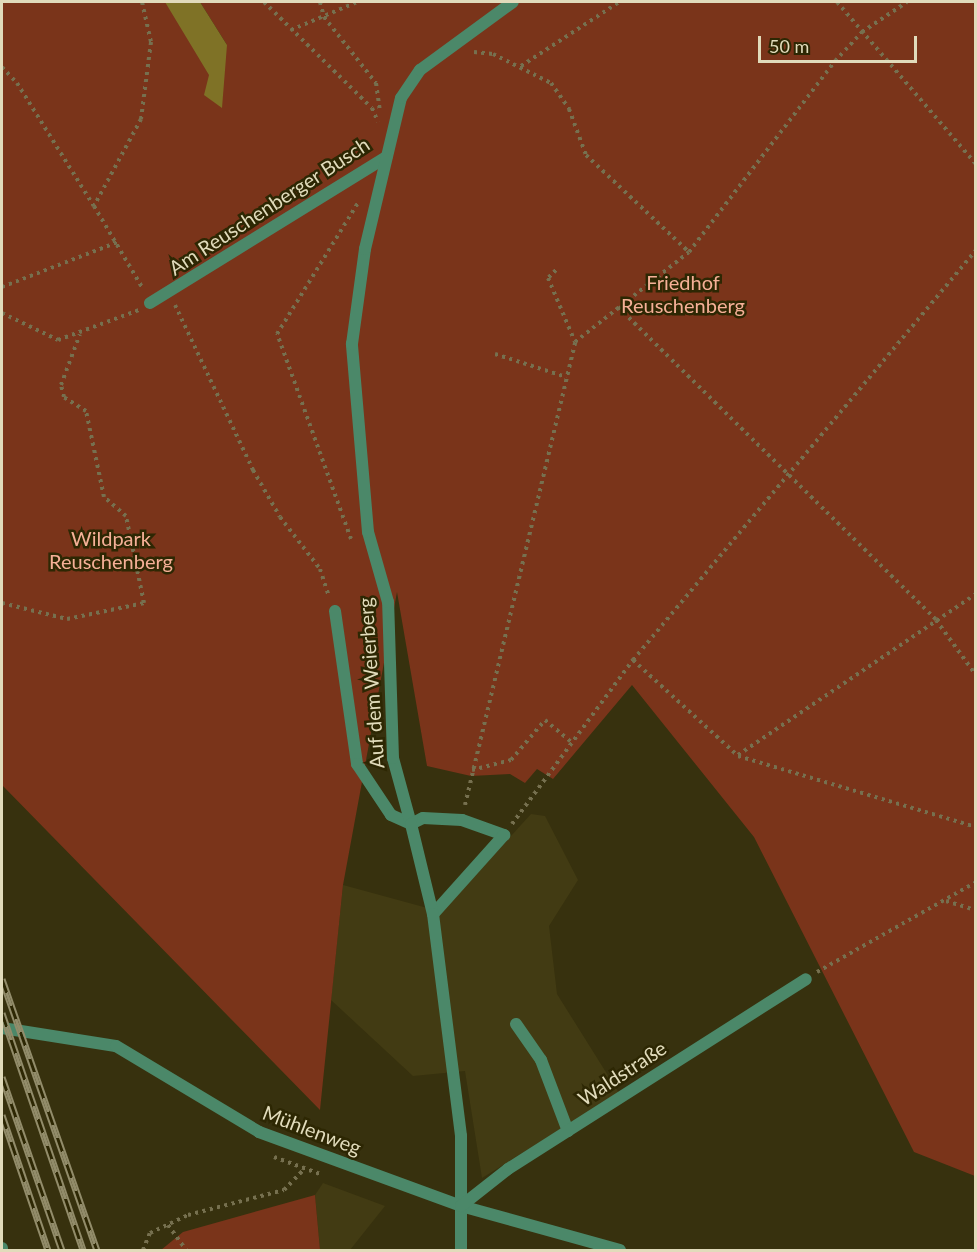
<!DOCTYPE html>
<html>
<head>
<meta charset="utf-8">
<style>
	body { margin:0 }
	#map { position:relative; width:977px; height:1252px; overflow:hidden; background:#37310e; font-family:Lato,sans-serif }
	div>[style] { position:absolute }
	.built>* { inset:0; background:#423b13 }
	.green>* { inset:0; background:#7a341a }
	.water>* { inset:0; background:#7f7226 }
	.path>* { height:4px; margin-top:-2px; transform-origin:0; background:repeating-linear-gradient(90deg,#76704f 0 3px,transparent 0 7.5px) }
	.lane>* { height:12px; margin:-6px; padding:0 6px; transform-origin:6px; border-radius:6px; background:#4b8869 }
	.street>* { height:12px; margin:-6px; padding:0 6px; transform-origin:6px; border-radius:6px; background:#4b8869 }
	.rail>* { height:7px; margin-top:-3.5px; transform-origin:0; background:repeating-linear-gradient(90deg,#2d2703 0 14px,#928c6a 0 28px); box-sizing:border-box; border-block:2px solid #928c6a }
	span { translate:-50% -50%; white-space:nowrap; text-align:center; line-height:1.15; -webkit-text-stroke:5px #2d2703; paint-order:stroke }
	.street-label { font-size:20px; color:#e1dbbb }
	.park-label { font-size:20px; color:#f6b097 }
	.frame { position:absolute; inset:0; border:3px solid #e1dbbb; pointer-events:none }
	.scale { position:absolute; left:758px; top:36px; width:159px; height:27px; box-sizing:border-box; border:3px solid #e1dbbb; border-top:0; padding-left:8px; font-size:18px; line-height:21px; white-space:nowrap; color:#e1dbbb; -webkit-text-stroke:4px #2d2703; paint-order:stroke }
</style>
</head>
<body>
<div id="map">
	<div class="built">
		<i style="clip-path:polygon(531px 814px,545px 816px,578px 880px,549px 926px,557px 994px,619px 1093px,482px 1178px,465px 1071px,413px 1076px,331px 1000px,343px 885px,442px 912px)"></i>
		<i style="clip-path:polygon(323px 1183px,385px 1206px,350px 1250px,320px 1250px,315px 1195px)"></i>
	</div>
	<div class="green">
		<i style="clip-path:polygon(2px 2px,169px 2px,227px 45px,200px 2px,975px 2px,975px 1176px,914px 1152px,754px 837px,632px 685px,553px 779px,537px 769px,525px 783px,510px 774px,471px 776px,427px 766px,397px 592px,343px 885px,320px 1110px,2px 785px)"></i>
		<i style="clip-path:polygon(315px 1195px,320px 1250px,161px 1250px,183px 1232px)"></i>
	</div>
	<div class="water">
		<i style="clip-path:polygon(165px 2px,200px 2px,227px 45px,222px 108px,204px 95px,209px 75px)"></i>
	</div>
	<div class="path">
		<i style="left:142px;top:2px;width:41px;rotate:77.3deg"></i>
		<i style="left:151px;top:42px;width:78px;rotate:97.4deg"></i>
		<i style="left:141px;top:119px;width:99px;rotate:118.4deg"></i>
		<i style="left:94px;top:206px;width:96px;rotate:59.4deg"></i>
		<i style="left:264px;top:2px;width:151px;rotate:44.5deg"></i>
		<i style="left:372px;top:108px;width:15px;rotate:67deg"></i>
		<i style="left:320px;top:2px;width:16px;rotate:75deg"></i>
		<i style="left:324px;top:17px;width:84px;rotate:51.8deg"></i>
		<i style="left:376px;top:83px;width:28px;rotate:82deg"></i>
		<i style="left:837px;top:2px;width:213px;rotate:49.4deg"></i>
		<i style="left:291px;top:30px;width:72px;rotate:-23deg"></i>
		<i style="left:474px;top:52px;width:19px;rotate:6deg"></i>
		<i style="left:493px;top:54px;width:65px;rotate:26.6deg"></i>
		<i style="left:551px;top:83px;width:32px;rotate:55deg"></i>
		<i style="left:569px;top:109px;width:49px;rotate:69.7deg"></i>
		<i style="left:586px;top:155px;width:141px;rotate:43.3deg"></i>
		<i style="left:521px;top:66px;width:117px;rotate:-33.1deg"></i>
		<i style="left:2px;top:67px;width:22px;rotate:47deg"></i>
		<i style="left:17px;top:83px;width:145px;rotate:58deg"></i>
		<i style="left:556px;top:270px;width:11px;rotate:135deg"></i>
		<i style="left:548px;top:278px;width:69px;rotate:67.1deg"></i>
		<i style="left:2px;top:287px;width:124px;rotate:-21.2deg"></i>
		<i style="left:175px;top:305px;width:183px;rotate:64.7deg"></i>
		<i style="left:253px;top:470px;width:54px;rotate:60.1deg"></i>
		<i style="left:280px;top:517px;width:66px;rotate:52.4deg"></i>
		<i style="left:320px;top:569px;width:28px;rotate:72deg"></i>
		<i style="left:618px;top:307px;width:446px;rotate:44.5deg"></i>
		<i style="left:936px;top:620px;width:68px;rotate:54deg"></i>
		<i style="left:2px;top:313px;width:62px;rotate:25.7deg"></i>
		<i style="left:58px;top:340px;width:86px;rotate:-20.3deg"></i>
		<i style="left:495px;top:354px;width:75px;rotate:17.9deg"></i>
		<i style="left:351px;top:539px;width:218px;rotate:-109.8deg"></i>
		<i style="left:277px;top:334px;width:156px;rotate:-58.3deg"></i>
		<i style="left:2px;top:603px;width:67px;rotate:13.8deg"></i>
		<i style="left:67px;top:619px;width:79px;rotate:-11.7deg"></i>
		<i style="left:144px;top:603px;width:89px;rotate:-101.7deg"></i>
		<i style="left:126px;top:516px;width:29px;rotate:-139deg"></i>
		<i style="left:104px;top:497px;width:88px;rotate:-101.8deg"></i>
		<i style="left:86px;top:411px;width:26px;rotate:-148deg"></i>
		<i style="left:64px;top:397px;width:12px;rotate:-104deg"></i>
		<i style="left:61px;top:385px;width:54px;rotate:-69.6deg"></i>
		<i style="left:633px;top:660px;width:142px;rotate:42.4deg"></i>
		<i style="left:738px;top:756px;width:248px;rotate:16.6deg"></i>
		<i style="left:738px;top:755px;width:287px;rotate:-34.1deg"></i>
		<i style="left:472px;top:770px;width:40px;rotate:-14.4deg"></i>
		<i style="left:511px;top:760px;width:52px;rotate:-49.6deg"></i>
		<i style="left:545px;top:720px;width:35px;rotate:40deg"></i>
		<i style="left:465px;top:805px;width:476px;rotate:-76.6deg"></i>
		<i style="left:575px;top:342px;width:145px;rotate:-38.3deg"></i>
		<i style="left:689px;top:252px;width:240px;rotate:-52.6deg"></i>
		<i style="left:835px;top:61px;width:40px;rotate:-47deg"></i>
		<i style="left:862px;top:32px;width:54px;rotate:-33.7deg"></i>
		<i style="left:512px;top:824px;width:204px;rotate:-53.6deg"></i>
		<i style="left:633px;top:660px;width:535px;rotate:-50.08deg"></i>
		<i style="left:946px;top:901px;width:31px;rotate:17deg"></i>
		<i style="left:817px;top:972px;width:183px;rotate:-29.5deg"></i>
		<i style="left:274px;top:1157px;width:49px;rotate:20.3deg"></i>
		<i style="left:168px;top:1225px;width:31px;rotate:54deg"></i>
		<i style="left:143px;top:1250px;width:18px;rotate:-68deg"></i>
		<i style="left:150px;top:1233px;width:42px;rotate:-25.3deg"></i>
		<i style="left:188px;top:1215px;width:99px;rotate:-14.6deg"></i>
		<i style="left:284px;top:1190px;width:29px;rotate:-46deg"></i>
	</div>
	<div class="lane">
		<i style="left:150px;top:303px;width:278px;rotate:-31.7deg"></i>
		<i style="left:335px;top:611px;width:155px;rotate:81.8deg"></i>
		<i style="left:357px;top:764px;width:61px;rotate:56.3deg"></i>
		<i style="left:391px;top:815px;width:22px;rotate:24deg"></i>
		<i style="left:411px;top:824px;width:68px;rotate:-105.3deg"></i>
		<i style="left:393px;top:758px;width:156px;rotate:-91.8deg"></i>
		<i style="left:388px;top:602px;width:73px;rotate:-105.9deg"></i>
		<i style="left:368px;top:532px;width:189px;rotate:-94.9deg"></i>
		<i style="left:352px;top:344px;width:96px;rotate:-82.2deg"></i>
		<i style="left:365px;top:249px;width:155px;rotate:-76.6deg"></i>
		<i style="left:401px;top:98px;width:34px;rotate:-56deg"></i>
		<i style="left:420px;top:70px;width:115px;rotate:-36.2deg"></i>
		<i style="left:411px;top:824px;width:13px;rotate:-27deg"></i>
		<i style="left:423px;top:818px;width:39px;rotate:3deg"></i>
		<i style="left:462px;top:820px;width:45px;rotate:19.7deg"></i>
		<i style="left:504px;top:835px;width:106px;rotate:131.9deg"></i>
		<i style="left:516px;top:1024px;width:44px;rotate:55.2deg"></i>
		<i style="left:541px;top:1060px;width:76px;rotate:69.2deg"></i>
	</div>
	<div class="street">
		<i style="left:411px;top:824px;width:93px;rotate:76.3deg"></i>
		<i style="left:433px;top:914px;width:224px;rotate:82.8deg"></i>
		<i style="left:461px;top:1136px;width:114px;rotate:90deg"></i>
		<i style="left:2px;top:1028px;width:115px;rotate:9deg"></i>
		<i style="left:116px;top:1046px;width:167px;rotate:31deg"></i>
		<i style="left:259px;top:1132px;width:215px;rotate:20.1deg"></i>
		<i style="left:461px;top:1206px;width:165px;rotate:15.5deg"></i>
		<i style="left:461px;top:1206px;width:60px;rotate:-38.2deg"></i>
		<i style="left:508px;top:1169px;width:353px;rotate:-32.5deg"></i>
		<i style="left:2px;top:1248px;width:2px;rotate:90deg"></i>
	</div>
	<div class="rail">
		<i style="left:2px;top:979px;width:287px;rotate:70.7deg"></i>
		<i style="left:2px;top:1013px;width:250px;rotate:71.1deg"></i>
		<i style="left:2px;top:1077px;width:183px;rotate:70.9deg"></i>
		<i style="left:2px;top:1115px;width:143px;rotate:71.2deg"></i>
	</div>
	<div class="street-label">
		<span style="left:269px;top:206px;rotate:-33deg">Am Reuschenberger Busch</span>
		<span style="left:371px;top:683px;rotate:-94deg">Auf dem Weierberg</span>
		<span style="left:622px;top:1073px;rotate:-33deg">Waldstraße</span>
		<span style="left:312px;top:1130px;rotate:21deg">Mühlenweg</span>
	</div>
	<div class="park-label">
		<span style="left:683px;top:294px">Friedhof<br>Reuschenberg</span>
		<span style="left:111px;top:550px">Wildpark<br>Reuschenberg</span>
	</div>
	<div class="frame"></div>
	<div class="scale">50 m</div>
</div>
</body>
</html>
